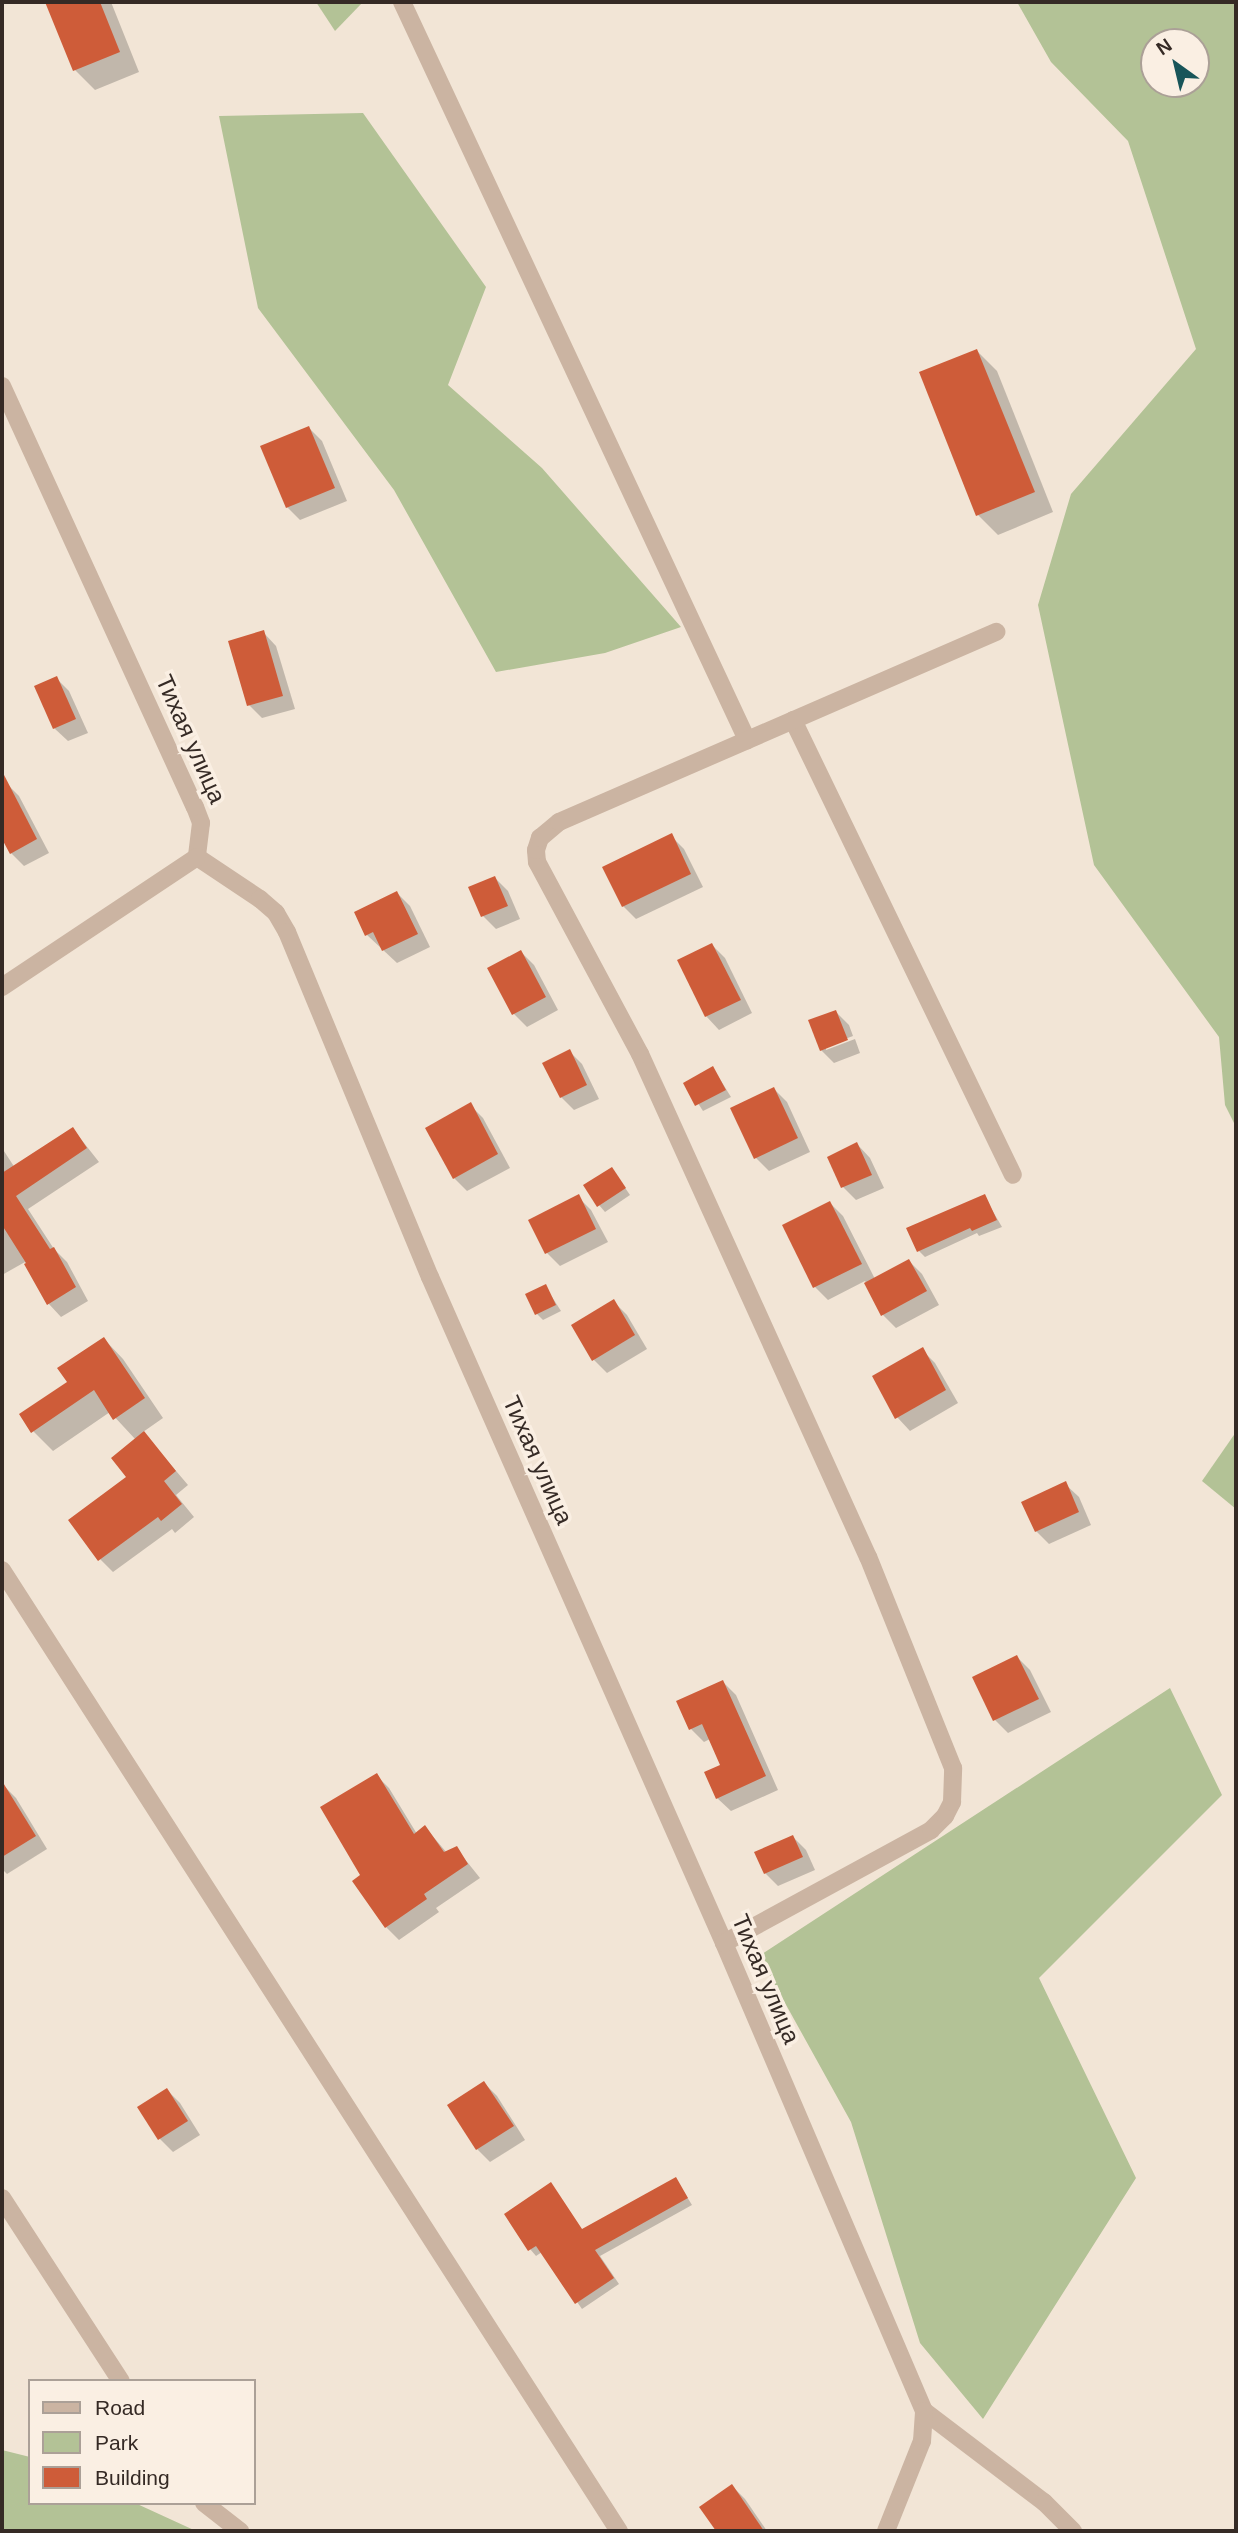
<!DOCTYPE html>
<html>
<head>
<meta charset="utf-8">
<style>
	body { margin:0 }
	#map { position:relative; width:1238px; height:2533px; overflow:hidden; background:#f2e5d6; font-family:Helvetica,sans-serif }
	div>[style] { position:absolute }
	.green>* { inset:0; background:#b3c296 }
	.shadow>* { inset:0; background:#0003 }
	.building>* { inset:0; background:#ce5c39 }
	.minor>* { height:18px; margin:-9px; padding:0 9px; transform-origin:9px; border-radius:9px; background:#cbb4a2 }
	span { translate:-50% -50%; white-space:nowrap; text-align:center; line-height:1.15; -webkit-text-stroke:7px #faefe3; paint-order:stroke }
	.street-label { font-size:24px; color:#352a25 }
	.frame { position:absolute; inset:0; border:4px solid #352a25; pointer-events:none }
	.legend { position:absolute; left:28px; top:2379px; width:228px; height:126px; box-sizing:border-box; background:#faefe3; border:2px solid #aba097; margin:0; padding:9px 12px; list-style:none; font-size:21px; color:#352a25 }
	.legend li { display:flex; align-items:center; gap:14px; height:35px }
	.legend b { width:35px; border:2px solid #aba097 }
	.north { position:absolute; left:1140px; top:28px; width:70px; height:70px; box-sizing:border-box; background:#faefe3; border:2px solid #aba097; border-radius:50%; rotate:326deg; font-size:19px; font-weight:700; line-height:28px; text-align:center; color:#352a25 }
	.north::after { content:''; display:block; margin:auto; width:24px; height:32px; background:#185559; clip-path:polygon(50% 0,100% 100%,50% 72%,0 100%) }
</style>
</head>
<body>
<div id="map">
	<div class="green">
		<i style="clip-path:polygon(316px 2px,363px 2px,335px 31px)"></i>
		<i style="clip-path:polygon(evenodd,1017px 2px,1236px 2px,1236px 1127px,1225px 1105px,1219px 1037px,1094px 865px,1038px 605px,1071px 494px,1196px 349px,1128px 141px,1051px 62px,1017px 2px,1196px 42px,1196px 84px,1154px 84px,1154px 42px,1196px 42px)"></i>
		<i style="clip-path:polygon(363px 113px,486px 287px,448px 385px,542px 468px,681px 627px,605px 653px,496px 672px,394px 490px,258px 308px,219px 116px)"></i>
		<i style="clip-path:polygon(1236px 1432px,1236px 1509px,1202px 1481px)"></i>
		<i style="clip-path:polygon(1170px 1688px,1222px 1795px,1039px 1978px,1136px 2178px,983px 2419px,920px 2343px,851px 2122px,759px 1956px)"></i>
		<i style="clip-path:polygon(2px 2450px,30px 2457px,30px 2503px,135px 2503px,196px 2531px,2px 2531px)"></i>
	</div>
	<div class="shadow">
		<i style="clip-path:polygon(47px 2px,111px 2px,139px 72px,95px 90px,75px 70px)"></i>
		<i style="clip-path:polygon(977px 351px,997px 371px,1053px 512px,998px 535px,978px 515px)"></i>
		<i style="clip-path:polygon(309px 428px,322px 441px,347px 501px,300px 520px,287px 507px)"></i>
		<i style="clip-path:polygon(263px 632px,276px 646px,295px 709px,262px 718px,249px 705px)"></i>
		<i style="clip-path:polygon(56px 678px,69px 691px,88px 733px,68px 741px,54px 728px)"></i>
		<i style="clip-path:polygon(6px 783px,19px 796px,49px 853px,24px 866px,11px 853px,2px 835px,2px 785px)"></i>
		<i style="clip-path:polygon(671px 836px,684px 849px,703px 887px,636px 919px,623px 906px)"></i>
		<i style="clip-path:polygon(495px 878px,508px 891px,520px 919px,496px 929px,483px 916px)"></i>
		<i style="clip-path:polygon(397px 893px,410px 906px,430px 947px,397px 963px,367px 935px)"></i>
		<i style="clip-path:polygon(712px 945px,725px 958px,752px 1013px,719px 1030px,706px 1016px,679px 961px)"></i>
		<i style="clip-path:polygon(521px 952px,534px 965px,558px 1010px,527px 1027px,514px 1014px,489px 969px)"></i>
		<i style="clip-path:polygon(836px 1012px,849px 1025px,853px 1036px,826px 1046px,826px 1050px,855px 1039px,860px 1053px,834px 1063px,821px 1050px)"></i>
		<i style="clip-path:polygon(569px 1051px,582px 1064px,599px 1099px,574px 1110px,561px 1097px)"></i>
		<i style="clip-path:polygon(713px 1068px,731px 1097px,703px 1111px,685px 1083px)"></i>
		<i style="clip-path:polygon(774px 1089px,787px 1102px,810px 1152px,769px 1171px,756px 1158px)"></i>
		<i style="clip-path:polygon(470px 1105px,483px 1118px,510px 1168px,467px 1191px,454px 1178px)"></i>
		<i style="clip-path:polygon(73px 1129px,99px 1162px,28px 1209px,54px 1249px,67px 1262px,88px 1301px,61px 1317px,48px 1303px,25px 1262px,2px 1275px,2px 1148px,15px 1168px)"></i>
		<i style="clip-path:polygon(857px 1144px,870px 1158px,884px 1188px,856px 1200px,843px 1187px)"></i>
		<i style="clip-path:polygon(612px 1169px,630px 1195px,605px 1212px,599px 1205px)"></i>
		<i style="clip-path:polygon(984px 1196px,1002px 1227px,979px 1236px,977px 1233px,925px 1257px,919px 1251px)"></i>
		<i style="clip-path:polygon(578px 1197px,591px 1210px,608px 1242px,560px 1266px,547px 1253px,531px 1221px)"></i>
		<i style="clip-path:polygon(830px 1203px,843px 1216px,875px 1279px,909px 1261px,922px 1274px,939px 1305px,896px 1328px,883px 1315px,865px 1281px,828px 1300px,815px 1287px)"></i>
		<i style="clip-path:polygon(545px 1286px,561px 1311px,543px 1320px,537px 1314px)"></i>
		<i style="clip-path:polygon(614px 1302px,627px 1315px,647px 1349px,607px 1373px,594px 1360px)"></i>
		<i style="clip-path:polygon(104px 1339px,123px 1359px,163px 1418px,143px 1432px,188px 1485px,176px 1495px,194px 1517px,175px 1533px,172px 1529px,113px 1572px,100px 1559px,128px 1477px,136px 1440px,110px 1412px,53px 1451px,33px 1431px)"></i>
		<i style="clip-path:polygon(922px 1350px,935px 1363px,958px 1403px,910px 1431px,897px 1417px)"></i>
		<i style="clip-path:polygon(1065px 1484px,1079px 1497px,1091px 1525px,1049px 1544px,1036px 1531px)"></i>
		<i style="clip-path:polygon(1017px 1657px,1030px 1670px,1051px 1712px,1008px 1733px,995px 1720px)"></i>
		<i style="clip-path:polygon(723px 1682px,736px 1695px,778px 1790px,731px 1811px,717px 1798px,722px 1765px,710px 1739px,704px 1742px,691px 1729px)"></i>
		<i style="clip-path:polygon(376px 1775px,389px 1788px,417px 1834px,425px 1827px,447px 1853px,456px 1848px,480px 1878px,436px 1908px,439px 1912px,399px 1940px,386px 1927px,363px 1875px)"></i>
		<i style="clip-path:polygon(3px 1785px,16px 1798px,47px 1849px,7px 1874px,2px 1869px)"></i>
		<i style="clip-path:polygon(793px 1837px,806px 1850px,815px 1870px,778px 1886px,765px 1873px)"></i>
		<i style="clip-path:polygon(484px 2083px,497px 2096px,525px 2140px,490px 2162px,477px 2149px)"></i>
		<i style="clip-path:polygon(167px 2090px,180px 2103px,200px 2135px,173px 2152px,160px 2139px,140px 2108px)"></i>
		<i style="clip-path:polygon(676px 2179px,692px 2205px,600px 2256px,619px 2284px,582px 2309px,542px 2252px,536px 2256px,530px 2249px,551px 2185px,583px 2231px)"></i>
		<i style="clip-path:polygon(732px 2486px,745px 2499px,767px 2531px,718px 2531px,701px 2507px)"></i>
	</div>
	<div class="building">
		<i style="clip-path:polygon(45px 2px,100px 2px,120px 52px,73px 71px)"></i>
		<i style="clip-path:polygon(977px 349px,1035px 492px,976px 516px,919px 372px)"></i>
		<i style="clip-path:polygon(309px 426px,335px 488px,286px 508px,260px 446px)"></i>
		<i style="clip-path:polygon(264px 630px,283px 696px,247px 706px,228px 641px)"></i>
		<i style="clip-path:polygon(57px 676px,76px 719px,53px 729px,34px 686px)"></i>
		<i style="clip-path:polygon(2px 771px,37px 839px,10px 854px,2px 839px)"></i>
		<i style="clip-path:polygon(672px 833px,691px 874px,622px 907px,602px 867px)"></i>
		<i style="clip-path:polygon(495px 876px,508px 906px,481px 917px,468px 887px)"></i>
		<i style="clip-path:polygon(397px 891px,418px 934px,382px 951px,373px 932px,365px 936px,354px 912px)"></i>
		<i style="clip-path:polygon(712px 943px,741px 1000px,705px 1017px,677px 960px)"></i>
		<i style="clip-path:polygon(521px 950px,546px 997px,512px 1015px,487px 968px)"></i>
		<i style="clip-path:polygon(836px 1010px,848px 1040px,820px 1051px,808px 1020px)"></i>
		<i style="clip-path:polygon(570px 1049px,587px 1085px,560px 1098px,542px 1063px)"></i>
		<i style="clip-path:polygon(713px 1066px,726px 1090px,695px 1106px,683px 1083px)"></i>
		<i style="clip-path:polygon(774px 1087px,798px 1138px,754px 1159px,730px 1108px)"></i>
		<i style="clip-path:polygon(471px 1102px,498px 1154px,453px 1179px,425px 1128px)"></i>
		<i style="clip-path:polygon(73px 1127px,87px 1148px,16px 1196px,50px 1249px,54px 1247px,76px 1287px,47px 1305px,24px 1264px,26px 1263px,2px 1225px,2px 1173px)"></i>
		<i style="clip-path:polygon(857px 1142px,872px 1175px,841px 1188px,827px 1157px)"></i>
		<i style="clip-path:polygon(612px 1167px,626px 1188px,597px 1207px,583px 1185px)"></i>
		<i style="clip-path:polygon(579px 1194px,596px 1229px,545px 1254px,528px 1220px)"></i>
		<i style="clip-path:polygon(985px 1194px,997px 1220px,972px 1231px,970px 1228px,917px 1252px,906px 1228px)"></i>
		<i style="clip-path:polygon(830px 1201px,862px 1264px,813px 1288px,782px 1225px)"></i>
		<i style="clip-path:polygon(909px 1259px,927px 1291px,881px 1316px,864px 1283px)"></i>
		<i style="clip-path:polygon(546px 1284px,556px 1305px,535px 1315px,525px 1294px)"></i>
		<i style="clip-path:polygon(614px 1299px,635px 1335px,592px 1361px,571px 1325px)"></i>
		<i style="clip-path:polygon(104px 1337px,145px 1398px,113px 1420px,94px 1390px,31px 1433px,19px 1414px,67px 1382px,57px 1368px)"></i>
		<i style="clip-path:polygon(923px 1347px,946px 1390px,895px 1419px,872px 1376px)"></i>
		<i style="clip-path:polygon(144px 1431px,176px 1471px,164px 1481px,182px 1504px,161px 1521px,158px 1517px,98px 1561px,68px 1520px,126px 1477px,111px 1458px)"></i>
		<i style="clip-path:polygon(1066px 1481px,1079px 1512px,1035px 1532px,1021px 1502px)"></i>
		<i style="clip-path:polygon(1017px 1655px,1039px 1699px,993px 1721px,972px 1677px)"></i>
		<i style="clip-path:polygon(723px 1680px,766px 1776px,716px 1799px,704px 1772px,720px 1765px,702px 1724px,689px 1730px,676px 1701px)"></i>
		<i style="clip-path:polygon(377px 1773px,414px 1834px,425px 1825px,444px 1852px,457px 1846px,468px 1864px,424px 1894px,427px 1899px,385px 1928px,352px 1881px,360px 1875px,320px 1807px)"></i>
		<i style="clip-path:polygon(2px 1781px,36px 1836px,2px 1857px)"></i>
		<i style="clip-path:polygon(793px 1835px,803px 1857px,764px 1874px,754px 1852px)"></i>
		<i style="clip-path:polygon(484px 2081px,514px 2126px,476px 2150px,447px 2105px)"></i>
		<i style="clip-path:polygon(167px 2088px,188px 2121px,158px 2140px,137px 2107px)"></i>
		<i style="clip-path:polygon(676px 2177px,688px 2198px,595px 2250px,614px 2278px,575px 2304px,536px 2246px,528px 2251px,504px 2214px,551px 2182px,582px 2229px)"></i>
		<i style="clip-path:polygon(732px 2484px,764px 2531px,716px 2531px,699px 2507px)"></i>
	</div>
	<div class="minor">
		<i style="left:402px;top:2px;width:815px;rotate:64.94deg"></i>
		<i style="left:2px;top:386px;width:463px;rotate:65.4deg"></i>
		<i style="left:195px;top:807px;width:17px;rotate:69deg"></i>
		<i style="left:201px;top:823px;width:34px;rotate:97deg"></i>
		<i style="left:197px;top:857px;width:76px;rotate:33.7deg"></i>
		<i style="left:260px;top:899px;width:21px;rotate:41deg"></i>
		<i style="left:276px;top:913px;width:22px;rotate:60deg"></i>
		<i style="left:287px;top:932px;width:373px;rotate:67.5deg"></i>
		<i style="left:430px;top:1277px;width:728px;rotate:66.18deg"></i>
		<i style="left:724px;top:1943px;width:509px;rotate:66.86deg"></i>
		<i style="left:924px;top:2411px;width:151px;rotate:37.2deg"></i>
		<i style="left:1044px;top:2502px;width:41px;rotate:45deg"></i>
		<i style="left:793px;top:720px;width:505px;rotate:64.2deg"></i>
		<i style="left:2px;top:987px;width:234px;rotate:-33.7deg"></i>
		<i style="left:2px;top:1570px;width:1142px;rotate:57.3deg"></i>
		<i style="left:724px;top:1943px;width:236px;rotate:-28.6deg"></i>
		<i style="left:931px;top:1830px;width:20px;rotate:-45deg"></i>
		<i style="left:945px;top:1816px;width:16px;rotate:-63deg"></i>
		<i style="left:952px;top:1802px;width:34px;rotate:-88deg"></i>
		<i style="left:953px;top:1768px;width:227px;rotate:-111.9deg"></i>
		<i style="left:868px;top:1557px;width:552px;rotate:-114.38deg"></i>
		<i style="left:640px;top:1054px;width:218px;rotate:-118.2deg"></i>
		<i style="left:537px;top:862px;width:12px;rotate:-95deg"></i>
		<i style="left:536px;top:850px;width:13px;rotate:-72deg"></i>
		<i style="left:540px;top:838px;width:25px;rotate:-40deg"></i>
		<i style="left:559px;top:822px;width:477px;rotate:-23.5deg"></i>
		<i style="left:2px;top:2198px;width:218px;rotate:57deg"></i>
		<i style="left:204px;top:2503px;width:46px;rotate:37.9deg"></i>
		<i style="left:886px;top:2531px;width:97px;rotate:-68.2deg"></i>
		<i style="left:922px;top:2441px;width:30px;rotate:-86deg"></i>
	</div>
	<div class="street-label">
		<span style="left:191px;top:739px;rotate:66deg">Тихая улица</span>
		<span style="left:538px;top:1460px;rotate:66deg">Тихая улица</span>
		<span style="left:766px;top:1979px;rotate:67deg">Тихая улица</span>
	</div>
	<div class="frame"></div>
	<ul class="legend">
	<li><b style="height:9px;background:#cbb4a2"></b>Road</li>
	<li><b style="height:19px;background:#b3c296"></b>Park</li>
	<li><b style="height:19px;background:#ce5c39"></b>Building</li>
	</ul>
	<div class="north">N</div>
</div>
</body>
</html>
